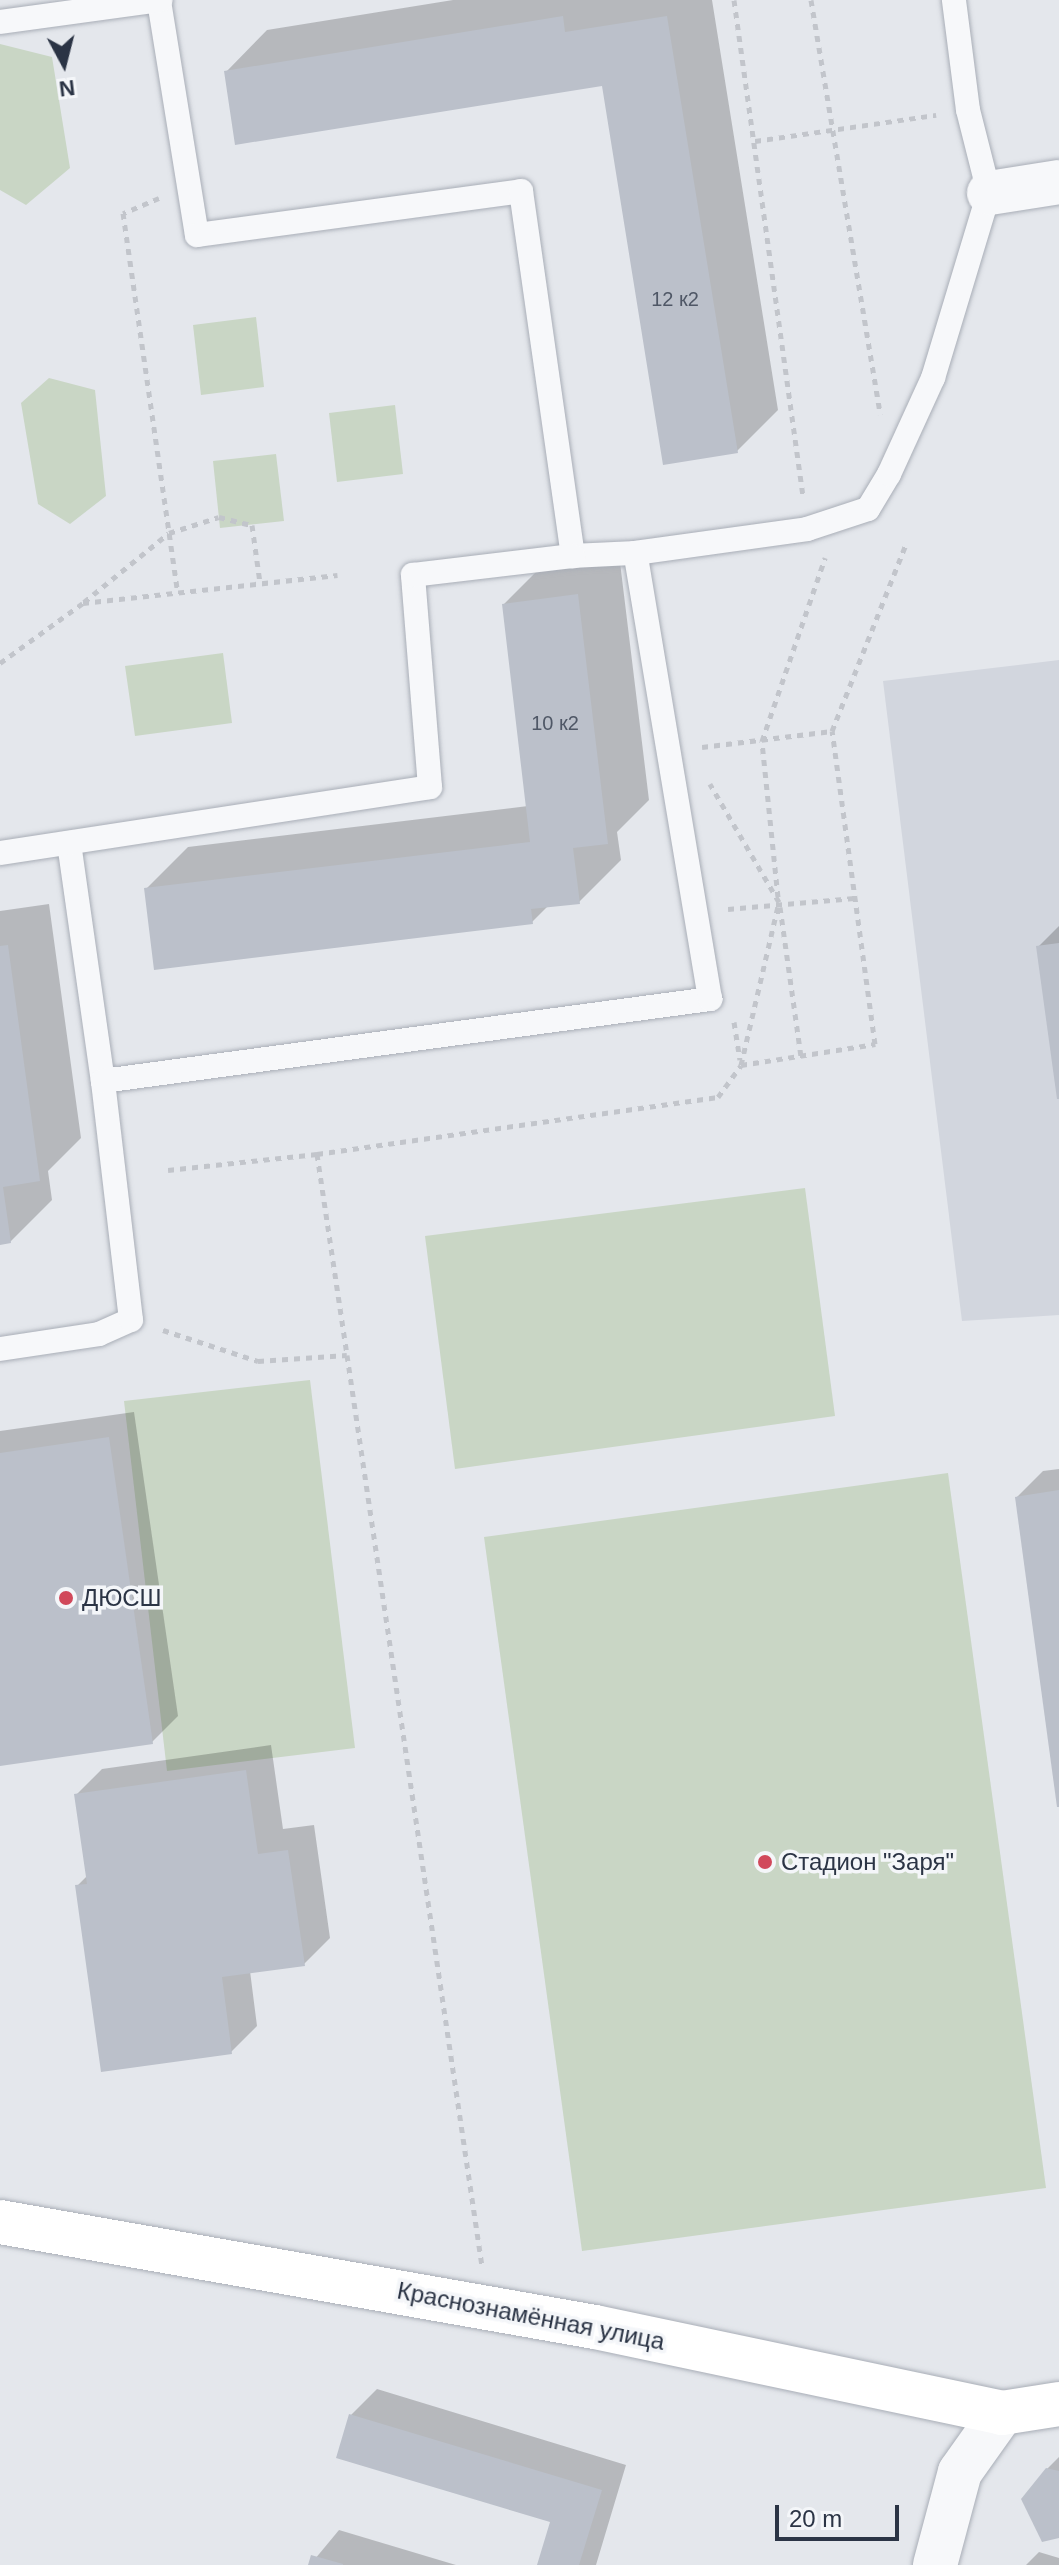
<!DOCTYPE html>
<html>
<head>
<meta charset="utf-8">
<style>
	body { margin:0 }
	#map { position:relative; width:1059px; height:2565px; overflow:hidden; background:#e4e7ec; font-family:Helvetica,sans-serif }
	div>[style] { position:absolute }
	.built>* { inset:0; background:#d2d6de }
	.green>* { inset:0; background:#c9d6c5 }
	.shadow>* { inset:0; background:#0003 }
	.building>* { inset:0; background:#bbc0ca }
	.path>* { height:5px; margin-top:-2.5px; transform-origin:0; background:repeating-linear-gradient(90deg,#c2c5cb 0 6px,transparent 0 12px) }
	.roads { filter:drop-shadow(0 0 2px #a9aeb7) drop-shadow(0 0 2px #a9aeb7) }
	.lane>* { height:24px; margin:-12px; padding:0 12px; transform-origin:12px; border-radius:12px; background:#f7f8fa }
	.street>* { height:44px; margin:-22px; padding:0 22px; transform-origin:22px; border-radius:22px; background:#f7f8fa }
	.secondary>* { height:44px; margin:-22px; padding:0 22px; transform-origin:22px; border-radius:22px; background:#fff }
	.dots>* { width:22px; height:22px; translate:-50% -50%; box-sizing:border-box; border:4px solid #f4f6f9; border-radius:50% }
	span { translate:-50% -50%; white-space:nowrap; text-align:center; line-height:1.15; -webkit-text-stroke:7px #f4f6f9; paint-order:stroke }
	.number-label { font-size:20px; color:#4f5766 }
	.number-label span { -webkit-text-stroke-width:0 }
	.poi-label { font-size:24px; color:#2b3445 }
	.left { translate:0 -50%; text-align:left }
	.street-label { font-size:24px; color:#2b3445 }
	.north { position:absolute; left:24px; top:24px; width:80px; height:80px; -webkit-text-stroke:6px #f4f6f9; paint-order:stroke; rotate:173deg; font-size:22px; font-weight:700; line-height:32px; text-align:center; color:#2b3445 }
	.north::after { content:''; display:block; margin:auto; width:28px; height:36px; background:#2b3445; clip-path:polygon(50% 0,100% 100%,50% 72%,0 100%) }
	.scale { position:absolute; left:775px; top:2505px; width:124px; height:36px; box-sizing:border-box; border:4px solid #2b3445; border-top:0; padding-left:10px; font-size:24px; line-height:28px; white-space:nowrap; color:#2b3445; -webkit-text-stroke:6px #f4f6f9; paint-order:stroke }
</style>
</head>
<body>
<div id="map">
	<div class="built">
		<i style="clip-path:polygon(1059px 660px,1059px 1315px,962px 1321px,883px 681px)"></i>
	</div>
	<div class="green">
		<i style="clip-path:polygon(0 44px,52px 57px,70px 168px,26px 205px,0 190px)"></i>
		<i style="clip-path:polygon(256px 317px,264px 387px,201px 395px,193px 325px)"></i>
		<i style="clip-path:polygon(49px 378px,95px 390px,106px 496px,70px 524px,38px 504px,21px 403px)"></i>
		<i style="clip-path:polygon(395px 405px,403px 474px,337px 482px,329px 413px)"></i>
		<i style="clip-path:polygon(276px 454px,284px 521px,220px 528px,213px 461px)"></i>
		<i style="clip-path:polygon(223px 653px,232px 723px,135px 736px,125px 666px)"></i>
		<i style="clip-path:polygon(805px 1188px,835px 1416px,455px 1469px,425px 1236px)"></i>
		<i style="clip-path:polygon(310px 1380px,355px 1748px,167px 1771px,124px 1401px)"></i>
		<i style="clip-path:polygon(948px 1473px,1046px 2188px,582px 2251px,484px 1537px)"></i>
	</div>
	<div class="shadow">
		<i style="clip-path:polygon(453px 0,712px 0,778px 410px,737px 451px,604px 84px,226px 72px,267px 30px)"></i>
		<i style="clip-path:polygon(619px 554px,649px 800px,617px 832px,621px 860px,579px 902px,549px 905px,532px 922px,146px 889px,188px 847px,528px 806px,504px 604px,545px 563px)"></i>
		<i style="clip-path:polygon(49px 904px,81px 1138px,48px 1171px,52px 1200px,10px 1242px,0 1243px,0 911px)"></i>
		<i style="clip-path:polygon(1059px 926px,1059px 1098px,1039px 946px)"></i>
		<i style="clip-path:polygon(134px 1412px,178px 1716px,152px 1742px,0 1764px,0 1431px)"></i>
		<i style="clip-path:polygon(1059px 1469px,1059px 1806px,1017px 1497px,1043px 1471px)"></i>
		<i style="clip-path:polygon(271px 1745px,283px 1829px,314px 1825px,330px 1938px,304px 1964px,250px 1971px,257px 2026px,231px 2052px,77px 1886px,87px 1876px,76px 1795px,102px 1769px)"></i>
		<i style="clip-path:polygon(377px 2389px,626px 2465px,596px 2565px,539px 2565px,553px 2520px,351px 2415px)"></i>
		<i style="clip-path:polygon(1059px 2457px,1059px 2536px,1047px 2469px)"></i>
		<i style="clip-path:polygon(339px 2530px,456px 2565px,310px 2565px)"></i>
		<i style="clip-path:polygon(1039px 2552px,1059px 2558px,1059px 2565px,1026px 2565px)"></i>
	</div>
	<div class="building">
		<i style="clip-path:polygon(563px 16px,565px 32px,667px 16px,738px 453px,663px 465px,602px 86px,235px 145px,224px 71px)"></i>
		<i style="clip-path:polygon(578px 594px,608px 844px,573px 848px,580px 904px,531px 909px,533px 924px,154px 970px,144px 888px,530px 842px,502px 604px)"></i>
		<i style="clip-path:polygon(1059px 943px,1059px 1099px,1057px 1099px,1036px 946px)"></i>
		<i style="clip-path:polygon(8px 945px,40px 1181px,3px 1187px,11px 1243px,0 1245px,0 946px)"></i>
		<i style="clip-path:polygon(109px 1437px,153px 1744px,0 1766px,0 1453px)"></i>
		<i style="clip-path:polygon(1059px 1490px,1059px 1807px,1057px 1807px,1015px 1497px)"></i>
		<i style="clip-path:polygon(246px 1770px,258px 1854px,288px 1850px,305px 1966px,222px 1977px,232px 2054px,101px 2072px,75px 1885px,87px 1884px,74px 1794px)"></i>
		<i style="clip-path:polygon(349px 2414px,602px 2490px,579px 2565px,537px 2565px,550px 2522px,336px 2458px)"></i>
		<i style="clip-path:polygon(1046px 2468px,1059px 2471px,1059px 2538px,1042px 2542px,1021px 2499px)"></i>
		<i style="clip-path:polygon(311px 2555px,343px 2564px,343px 2565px,308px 2565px)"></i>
	</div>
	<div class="path">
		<i style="left:734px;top:0;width:501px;rotate:82.08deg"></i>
		<i style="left:811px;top:0;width:420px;rotate:80.5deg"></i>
		<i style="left:755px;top:141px;width:183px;rotate:-8.2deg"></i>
		<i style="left:159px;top:198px;width:39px;rotate:157deg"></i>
		<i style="left:123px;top:213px;width:384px;rotate:81.8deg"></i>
		<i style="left:84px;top:602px;width:109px;rotate:-39.1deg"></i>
		<i style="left:169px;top:533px;width:52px;rotate:-17.7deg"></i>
		<i style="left:219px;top:517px;width:34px;rotate:14deg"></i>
		<i style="left:252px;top:525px;width:59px;rotate:82.1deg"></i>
		<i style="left:0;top:663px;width:102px;rotate:-35.9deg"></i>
		<i style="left:83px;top:603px;width:256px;rotate:-6.3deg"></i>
		<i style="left:702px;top:747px;width:131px;rotate:-7deg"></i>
		<i style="left:778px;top:897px;width:157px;rotate:-95.9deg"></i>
		<i style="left:762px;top:741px;width:194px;rotate:-71deg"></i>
		<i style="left:780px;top:907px;width:150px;rotate:82deg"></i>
		<i style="left:728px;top:909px;width:127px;rotate:-5deg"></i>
		<i style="left:734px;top:1022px;width:38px;rotate:81deg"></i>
		<i style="left:741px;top:1065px;width:136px;rotate:-8.9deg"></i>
		<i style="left:875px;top:1044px;width:316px;rotate:-97.8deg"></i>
		<i style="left:832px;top:731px;width:203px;rotate:-68.4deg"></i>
		<i style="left:317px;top:1154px;width:405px;rotate:-8.1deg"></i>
		<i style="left:718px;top:1097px;width:39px;rotate:-54deg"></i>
		<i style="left:741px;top:1065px;width:167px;rotate:-76.9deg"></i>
		<i style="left:779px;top:902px;width:137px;rotate:-120.3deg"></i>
		<i style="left:168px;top:1170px;width:150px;rotate:-6.1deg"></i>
		<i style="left:317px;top:1154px;width:203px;rotate:81.5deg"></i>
		<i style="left:163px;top:1330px;width:100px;rotate:18.1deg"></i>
		<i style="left:258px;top:1361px;width:89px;rotate:-3.9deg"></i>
		<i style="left:347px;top:1355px;width:921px;rotate:81.57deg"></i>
	</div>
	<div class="roads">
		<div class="lane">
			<i style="left:159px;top:1px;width:237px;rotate:80.8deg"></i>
			<i style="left:197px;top:235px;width:327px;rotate:-7.7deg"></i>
			<i style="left:521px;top:191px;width:369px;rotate:81.9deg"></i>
			<i style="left:573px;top:556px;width:62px;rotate:-2.8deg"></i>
			<i style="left:0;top:22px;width:162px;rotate:-7.8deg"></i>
			<i style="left:69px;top:843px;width:240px;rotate:81.9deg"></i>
			<i style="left:0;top:853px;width:435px;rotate:-8.7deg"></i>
			<i style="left:430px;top:787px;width:213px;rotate:-94.6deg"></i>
			<i style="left:413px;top:575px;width:161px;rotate:-6.8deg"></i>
			<i style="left:0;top:1349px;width:100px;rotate:-8.6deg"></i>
			<i style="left:99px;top:1334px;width:35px;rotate:-24deg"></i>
			<i style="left:131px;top:1320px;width:241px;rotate:-96.7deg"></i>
			<i style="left:103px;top:1081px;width:613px;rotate:-7.69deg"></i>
			<i style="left:710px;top:999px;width:452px;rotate:-99.5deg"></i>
			<i style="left:635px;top:553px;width:174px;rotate:-7.9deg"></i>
			<i style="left:807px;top:529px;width:64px;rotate:-18.2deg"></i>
			<i style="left:868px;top:509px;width:41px;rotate:-59deg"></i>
			<i style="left:889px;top:474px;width:106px;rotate:-65.4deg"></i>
			<i style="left:933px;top:378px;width:193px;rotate:-73.2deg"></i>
			<i style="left:989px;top:193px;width:86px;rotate:-104.2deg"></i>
			<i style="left:968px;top:110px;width:111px;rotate:-97.3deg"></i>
		</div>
		<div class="street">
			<i style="left:989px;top:193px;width:71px;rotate:-8.9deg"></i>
			<i style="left:935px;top:2565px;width:96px;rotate:-75deg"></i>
			<i style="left:960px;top:2472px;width:72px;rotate:-54.6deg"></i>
		</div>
		<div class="secondary">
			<i style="left:0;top:2222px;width:604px;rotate:10.01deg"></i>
			<i style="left:595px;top:2327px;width:416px;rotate:11.9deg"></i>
			<i style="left:1002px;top:2413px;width:58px;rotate:-9deg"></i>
		</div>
	</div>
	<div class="dots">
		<i style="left:66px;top:1598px;background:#d1495b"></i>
		<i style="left:765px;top:1862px;background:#d1495b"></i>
	</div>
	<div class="number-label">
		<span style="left:675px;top:299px">12 к2</span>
		<span style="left:555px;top:723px">10 к2</span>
	</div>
	<div class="poi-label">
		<span class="left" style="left:82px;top:1598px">ДЮСШ</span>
		<span class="left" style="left:781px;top:1862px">Стадион "Заря"</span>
	</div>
	<div class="street-label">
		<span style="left:531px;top:2316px;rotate:11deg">Краснознамённая улица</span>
	</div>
	<div class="north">N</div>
	<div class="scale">20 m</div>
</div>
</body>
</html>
